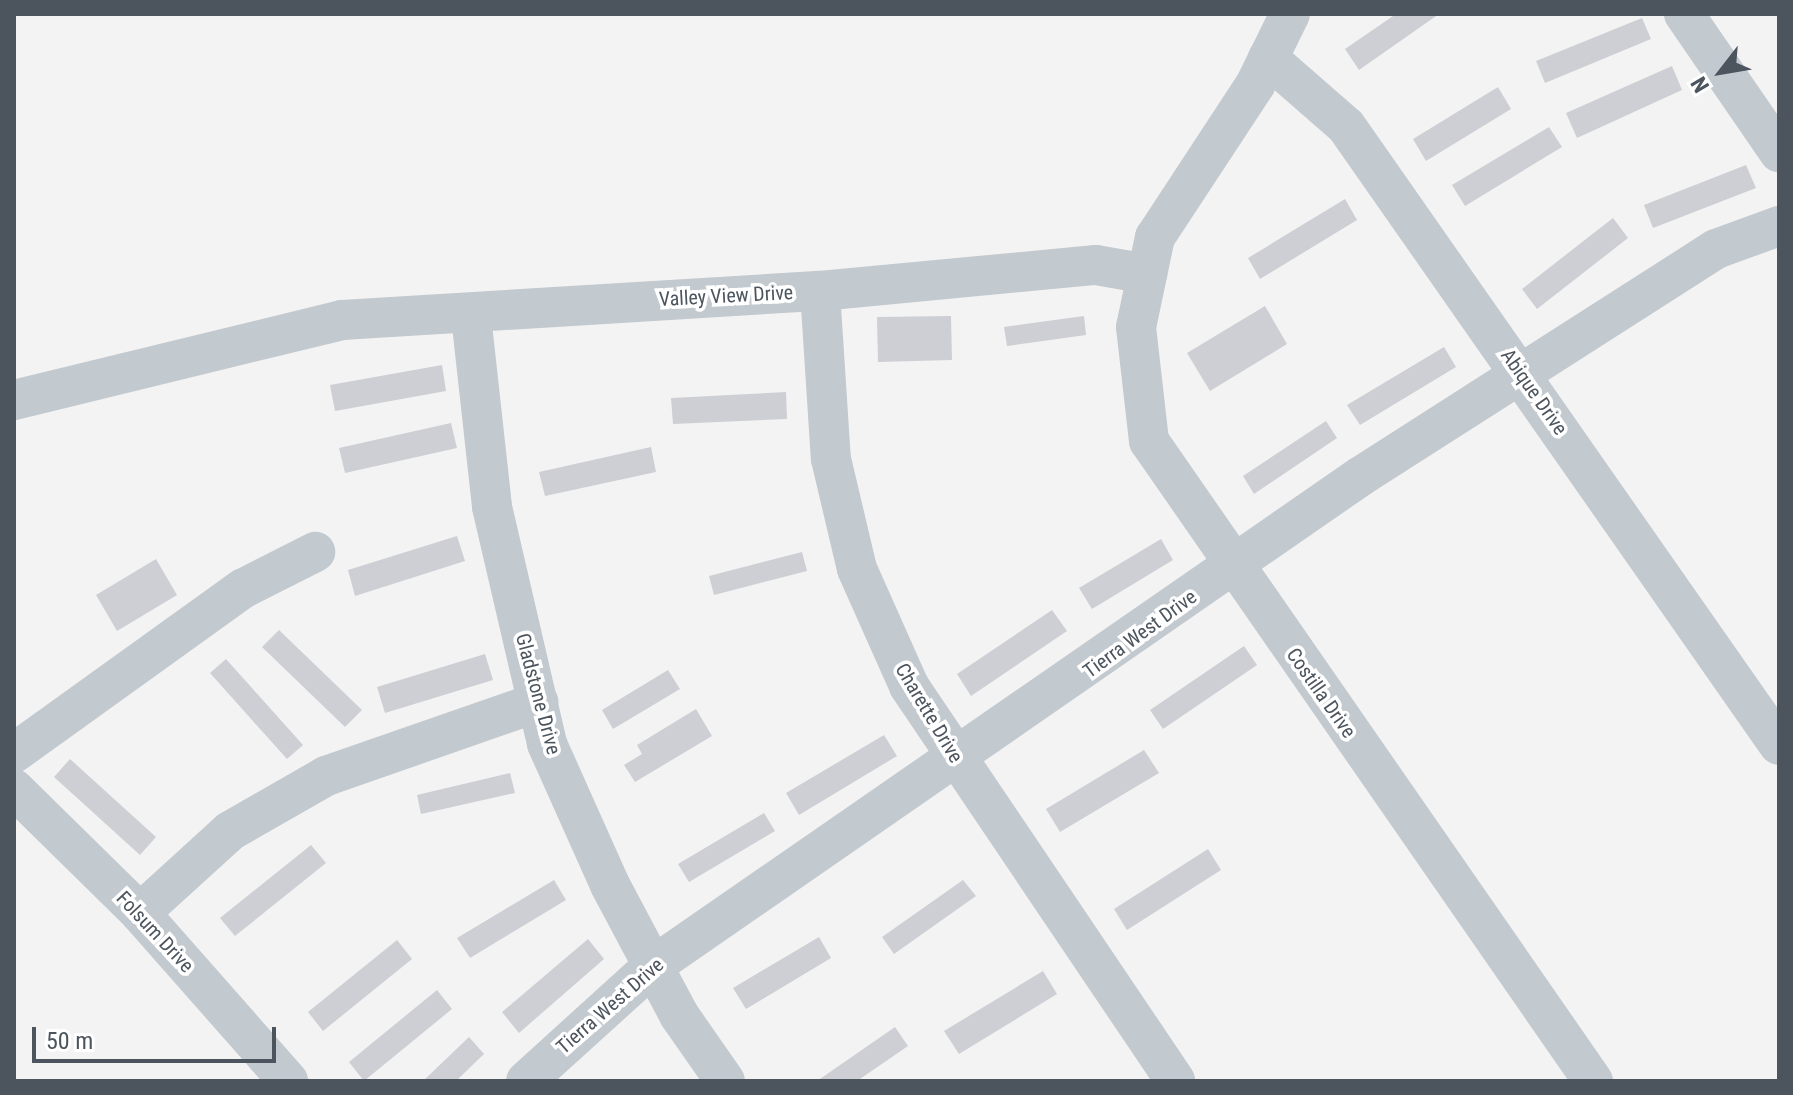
<!DOCTYPE html>
<html>
<head>
<meta charset="utf-8">
<style>
	body { margin:0 }
	#map { position:relative; width:1793px; height:1095px; overflow:hidden; background:#f4f3f3; font-family:"Roboto Condensed",sans-serif }
	div>[style] { position:absolute }
	.building>* { inset:0; background:#cdcfd4 }
	.street>* { height:40px; margin:-20px; padding:0 20px; transform-origin:20px; border-radius:20px; background:#c2c9cf }
	span { translate:-50% -50%; white-space:nowrap; text-align:center; line-height:1.15; -webkit-text-stroke:7px #fff; paint-order:stroke }
	.street-label { font-size:20px; color:#4c555e }
	.frame { position:absolute; inset:0; border:16px solid #4c555e; pointer-events:none }
	.north { position:absolute; left:1681px; top:32px; width:80px; height:80px; -webkit-text-stroke:6px #fff; paint-order:stroke; rotate:239deg; font-size:22px; font-weight:700; line-height:32px; text-align:center; color:#4c555e }
	.north::after { content:''; display:block; margin:auto; width:28px; height:36px; background:#4c555e; clip-path:polygon(50% 0,100% 100%,50% 72%,0 100%) }
	.scale { position:absolute; left:32px; top:1027px; width:244px; height:36px; box-sizing:border-box; border:4px solid #4c555e; border-top:0; padding-left:10px; font-size:24px; line-height:28px; white-space:nowrap; color:#4c555e; -webkit-text-stroke:6px #fff; paint-order:stroke }
</style>
</head>
<body>
<div id="map">
	<div class="building">
		<i style="clip-path:polygon(1396px 14px,1439px 14px,1359px 70px,1345px 49px)"></i>
		<i style="clip-path:polygon(1642px 18px,1651px 39px,1545px 83px,1536px 61px)"></i>
		<i style="clip-path:polygon(1672px 66px,1682px 90px,1577px 138px,1566px 113px)"></i>
		<i style="clip-path:polygon(1498px 87px,1511px 109px,1426px 161px,1413px 139px)"></i>
		<i style="clip-path:polygon(1549px 127px,1562px 147px,1465px 206px,1452px 185px)"></i>
		<i style="clip-path:polygon(1746px 165px,1756px 188px,1653px 228px,1644px 205px)"></i>
		<i style="clip-path:polygon(1345px 199px,1357px 220px,1260px 279px,1248px 258px)"></i>
		<i style="clip-path:polygon(1613px 218px,1628px 238px,1537px 309px,1522px 289px)"></i>
		<i style="clip-path:polygon(1265px 306px,1287px 344px,1210px 391px,1187px 353px)"></i>
		<i style="clip-path:polygon(951px 316px,952px 360px,878px 362px,877px 317px)"></i>
		<i style="clip-path:polygon(1084px 316px,1086px 335px,1007px 346px,1004px 327px)"></i>
		<i style="clip-path:polygon(1444px 347px,1456px 367px,1360px 425px,1347px 405px)"></i>
		<i style="clip-path:polygon(442px 365px,446px 391px,335px 411px,330px 385px)"></i>
		<i style="clip-path:polygon(786px 392px,787px 419px,673px 424px,671px 398px)"></i>
		<i style="clip-path:polygon(1326px 421px,1337px 438px,1254px 494px,1243px 476px)"></i>
		<i style="clip-path:polygon(451px 423px,457px 448px,345px 473px,339px 448px)"></i>
		<i style="clip-path:polygon(651px 447px,656px 472px,545px 496px,539px 472px)"></i>
		<i style="clip-path:polygon(457px 536px,465px 561px,355px 596px,348px 570px)"></i>
		<i style="clip-path:polygon(1161px 539px,1173px 560px,1092px 609px,1079px 588px)"></i>
		<i style="clip-path:polygon(802px 552px,807px 571px,714px 595px,709px 576px)"></i>
		<i style="clip-path:polygon(156px 559px,177px 595px,117px 631px,96px 595px)"></i>
		<i style="clip-path:polygon(1052px 610px,1067px 631px,971px 696px,957px 674px)"></i>
		<i style="clip-path:polygon(279px 630px,362px 710px,345px 727px,262px 647px)"></i>
		<i style="clip-path:polygon(1244px 646px,1257px 665px,1163px 729px,1150px 710px)"></i>
		<i style="clip-path:polygon(485px 654px,493px 680px,385px 713px,377px 687px)"></i>
		<i style="clip-path:polygon(226px 659px,303px 745px,287px 759px,210px 673px)"></i>
		<i style="clip-path:polygon(668px 670px,680px 689px,613px 729px,602px 710px)"></i>
		<i style="clip-path:polygon(696px 709px,712px 736px,635px 782px,624px 765px,642px 754px,637px 745px)"></i>
		<i style="clip-path:polygon(884px 735px,897px 756px,799px 815px,786px 793px)"></i>
		<i style="clip-path:polygon(1144px 750px,1159px 773px,1060px 832px,1046px 809px)"></i>
		<i style="clip-path:polygon(70px 759px,156px 837px,140px 855px,54px 777px)"></i>
		<i style="clip-path:polygon(510px 773px,515px 793px,421px 814px,417px 795px)"></i>
		<i style="clip-path:polygon(764px 813px,775px 831px,689px 882px,678px 864px)"></i>
		<i style="clip-path:polygon(311px 845px,326px 863px,235px 936px,220px 918px)"></i>
		<i style="clip-path:polygon(1208px 849px,1221px 870px,1127px 930px,1114px 909px)"></i>
		<i style="clip-path:polygon(554px 880px,566px 900px,470px 958px,457px 938px)"></i>
		<i style="clip-path:polygon(963px 880px,976px 896px,894px 954px,882px 937px)"></i>
		<i style="clip-path:polygon(819px 937px,831px 958px,746px 1009px,733px 988px)"></i>
		<i style="clip-path:polygon(588px 939px,604px 959px,519px 1033px,502px 1012px)"></i>
		<i style="clip-path:polygon(397px 940px,412px 959px,323px 1031px,308px 1012px)"></i>
		<i style="clip-path:polygon(1043px 971px,1057px 994px,959px 1054px,944px 1031px)"></i>
		<i style="clip-path:polygon(437px 990px,452px 1009px,364px 1081px,349px 1062px)"></i>
		<i style="clip-path:polygon(895px 1027px,908px 1046px,857px 1081px,817px 1081px)"></i>
		<i style="clip-path:polygon(469px 1037px,484px 1054px,456px 1081px,423px 1081px)"></i>
	</div>
	<div class="street">
		<i style="left:1290px;top:14px;width:79px;rotate:116.2deg"></i>
		<i style="left:1255px;top:85px;width:182px;rotate:123.3deg"></i>
		<i style="left:1155px;top:237px;width:92px;rotate:101.9deg"></i>
		<i style="left:1136px;top:327px;width:115px;rotate:83.5deg"></i>
		<i style="left:1149px;top:441px;width:779px;rotate:55.25deg"></i>
		<i style="left:1684px;top:14px;width:168px;rotate:55.5deg"></i>
		<i style="left:1268px;top:58px;width:103px;rotate:41.1deg"></i>
		<i style="left:1346px;top:126px;width:755px;rotate:55.03deg"></i>
		<i style="left:820px;top:291px;width:168px;rotate:86.3deg"></i>
		<i style="left:831px;top:459px;width:113px;rotate:76.7deg"></i>
		<i style="left:857px;top:569px;width:128px;rotate:66deg"></i>
		<i style="left:909px;top:686px;width:476px;rotate:56deg"></i>
		<i style="left:471px;top:316px;width:192px;rotate:83.7deg"></i>
		<i style="left:492px;top:507px;width:243px;rotate:76.9deg"></i>
		<i style="left:547px;top:744px;width:154px;rotate:65.9deg"></i>
		<i style="left:610px;top:885px;width:147px;rotate:62deg"></i>
		<i style="left:679px;top:1015px;width:80px;rotate:55.1deg"></i>
		<i style="left:14px;top:400px;width:338px;rotate:-13.7deg"></i>
		<i style="left:342px;top:320px;width:479px;rotate:-3.5deg"></i>
		<i style="left:820px;top:291px;width:277px;rotate:-5.4deg"></i>
		<i style="left:1096px;top:265px;width:52px;rotate:10deg"></i>
		<i style="left:14px;top:753px;width:283px;rotate:-35.7deg"></i>
		<i style="left:244px;top:588px;width:80px;rotate:-26.9deg"></i>
		<i style="left:14px;top:789px;width:177px;rotate:44.5deg"></i>
		<i style="left:140px;top:913px;width:224px;rotate:48.6deg"></i>
		<i style="left:140px;top:913px;width:122px;rotate:-42.3deg"></i>
		<i style="left:230px;top:831px;width:111px;rotate:-29.8deg"></i>
		<i style="left:326px;top:776px;width:225px;rotate:-19.2deg"></i>
		<i style="left:526px;top:1081px;width:171px;rotate:-42.2deg"></i>
		<i style="left:653px;top:966px;width:861px;rotate:-34.69deg"></i>
		<i style="left:1361px;top:476px;width:421px;rotate:-32.6deg"></i>
		<i style="left:1716px;top:249px;width:67px;rotate:-20.1deg"></i>
	</div>
	<div class="street-label">
		<span style="left:726px;top:296px;rotate:-3deg">Valley View Drive</span>
		<span style="left:1534px;top:392px;rotate:55deg">Abique Drive</span>
		<span style="left:1140px;top:634px;rotate:-36deg">Tierra West Drive</span>
		<span style="left:1321px;top:693px;rotate:55deg">Costilla Drive</span>
		<span style="left:538px;top:694px;rotate:75deg">Gladstone Drive</span>
		<span style="left:929px;top:713px;rotate:59deg">Charette Drive</span>
		<span style="left:155px;top:932px;rotate:47deg">Folsum Drive</span>
		<span style="left:610px;top:1006px;rotate:-41deg">Tierra West Drive</span>
	</div>
	<div class="frame"></div>
	<div class="north">N</div>
	<div class="scale">50 m</div>
</div>
</body>
</html>
